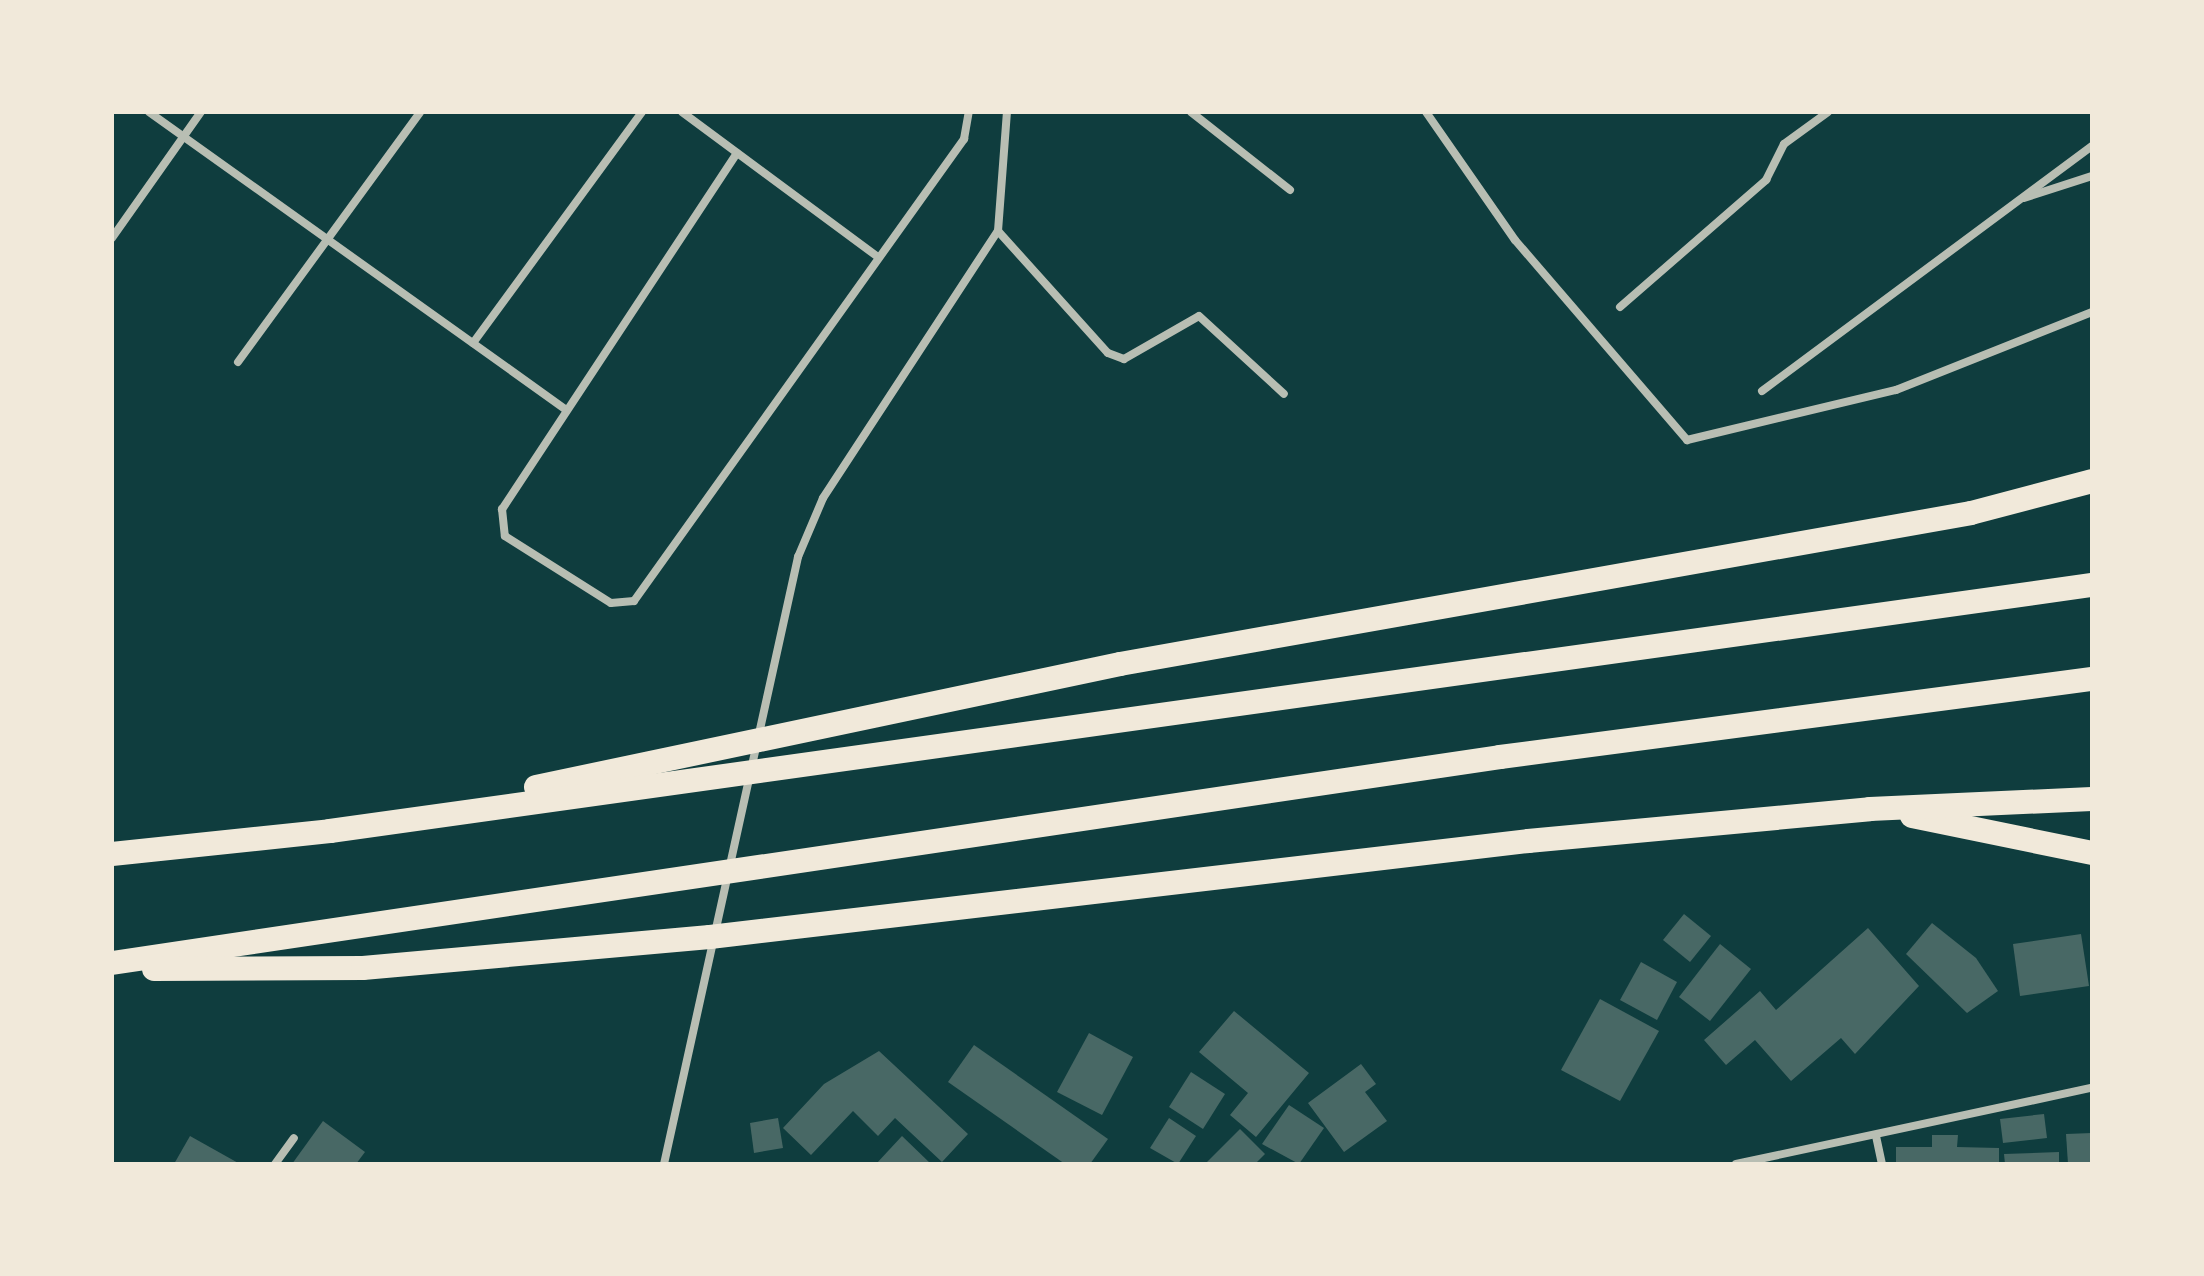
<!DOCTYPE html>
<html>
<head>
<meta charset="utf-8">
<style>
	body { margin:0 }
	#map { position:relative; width:2204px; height:1276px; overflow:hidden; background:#0f3d3e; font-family:"Libre Baskerville",serif }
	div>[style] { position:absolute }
	.building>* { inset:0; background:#486865 }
	.minor>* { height:8px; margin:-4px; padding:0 4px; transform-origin:4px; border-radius:4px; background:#b8beb3 }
	.motorway>* { height:24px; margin:-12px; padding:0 12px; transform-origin:12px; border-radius:12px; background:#f1e9da }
	span { translate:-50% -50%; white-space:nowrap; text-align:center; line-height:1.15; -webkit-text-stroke:6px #f1e9da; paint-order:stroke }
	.frame { position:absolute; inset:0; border:114px solid #f1e9da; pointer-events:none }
</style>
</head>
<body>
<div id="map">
	<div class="building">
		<i style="clip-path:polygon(1684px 914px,1711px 936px,1690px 962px,1663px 940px)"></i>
		<i style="clip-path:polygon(1932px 923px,1976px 958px,1998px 991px,1967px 1013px,1906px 954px)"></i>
		<i style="clip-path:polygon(1868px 928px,1919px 986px,1855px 1054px,1841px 1038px,1791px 1081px,1755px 1040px,1726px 1065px,1704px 1040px,1760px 991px,1776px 1010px)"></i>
		<i style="clip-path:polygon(2081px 934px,2089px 986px,2020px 996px,2013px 944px)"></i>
		<i style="clip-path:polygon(1720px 944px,1751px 969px,1710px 1021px,1679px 997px)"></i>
		<i style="clip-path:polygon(1641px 962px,1677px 982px,1657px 1020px,1620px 1000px)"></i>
		<i style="clip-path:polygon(1600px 999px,1659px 1031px,1620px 1101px,1561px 1070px)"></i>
		<i style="clip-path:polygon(1234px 1011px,1309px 1073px,1256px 1137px,1230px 1115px,1248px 1093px,1199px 1052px)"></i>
		<i style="clip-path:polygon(1089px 1033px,1133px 1057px,1102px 1115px,1057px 1092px)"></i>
		<i style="clip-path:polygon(974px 1045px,1108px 1139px,1090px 1164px,1065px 1164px,948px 1082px)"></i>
		<i style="clip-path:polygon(879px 1051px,968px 1134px,942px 1162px,895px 1118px,878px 1136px,853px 1111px,811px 1155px,783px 1128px,824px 1084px)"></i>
		<i style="clip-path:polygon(1361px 1064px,1376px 1084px,1365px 1092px,1387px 1121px,1344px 1152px,1308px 1103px)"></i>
		<i style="clip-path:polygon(1191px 1072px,1225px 1094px,1203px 1129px,1169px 1107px)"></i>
		<i style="clip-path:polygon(1289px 1105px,1324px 1128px,1299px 1164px,1262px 1144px)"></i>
		<i style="clip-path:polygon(2044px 1114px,2047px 1138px,2003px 1143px,2000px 1119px)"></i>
		<i style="clip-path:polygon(778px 1118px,783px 1148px,754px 1153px,750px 1123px)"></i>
		<i style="clip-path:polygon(1169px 1118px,1196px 1136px,1178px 1164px,1150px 1148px)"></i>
		<i style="clip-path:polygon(323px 1121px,365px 1152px,356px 1164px,292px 1164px)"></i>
		<i style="clip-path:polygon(1240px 1129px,1265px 1154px,1255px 1164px,1205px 1164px)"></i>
		<i style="clip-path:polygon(2092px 1133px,2092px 1164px,2068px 1164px,2066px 1134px)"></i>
		<i style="clip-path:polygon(1932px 1135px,1958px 1135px,1957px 1147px,1999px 1148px,1999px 1164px,1896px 1164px,1896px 1147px,1932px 1147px)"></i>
		<i style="clip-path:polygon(190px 1136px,240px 1164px,174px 1164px)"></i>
		<i style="clip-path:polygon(902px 1136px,931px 1164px,876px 1164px)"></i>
		<i style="clip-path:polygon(2059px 1152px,2059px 1164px,2005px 1164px,2004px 1154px)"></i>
	</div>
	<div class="minor">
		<i style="left:149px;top:112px;width:511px;rotate:35.52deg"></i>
		<i style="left:682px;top:112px;width:244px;rotate:36.5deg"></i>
		<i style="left:1191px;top:112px;width:126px;rotate:38.2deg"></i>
		<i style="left:1426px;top:112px;width:156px;rotate:55.2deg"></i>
		<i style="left:1515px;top:240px;width:264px;rotate:49.3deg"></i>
		<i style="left:1687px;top:440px;width:215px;rotate:-13.5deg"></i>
		<i style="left:1896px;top:390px;width:211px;rotate:-21.7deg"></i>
		<i style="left:737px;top:153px;width:427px;rotate:123.4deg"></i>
		<i style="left:502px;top:509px;width:27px;rotate:84deg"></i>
		<i style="left:505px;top:536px;width:125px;rotate:32.3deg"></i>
		<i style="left:611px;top:603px;width:23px;rotate:-5deg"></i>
		<i style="left:634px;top:601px;width:568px;rotate:-54.46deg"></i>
		<i style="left:964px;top:139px;width:27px;rotate:-80deg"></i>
		<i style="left:2024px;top:198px;width:71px;rotate:-17.9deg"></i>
		<i style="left:998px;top:231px;width:164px;rotate:48deg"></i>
		<i style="left:1108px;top:353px;width:17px;rotate:21deg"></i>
		<i style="left:1124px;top:359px;width:86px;rotate:-29.8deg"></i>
		<i style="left:1199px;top:316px;width:115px;rotate:42.5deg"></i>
		<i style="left:112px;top:238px;width:154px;rotate:-54.8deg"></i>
		<i style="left:1620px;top:307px;width:194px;rotate:-41deg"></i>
		<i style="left:1766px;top:180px;width:40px;rotate:-63.4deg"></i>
		<i style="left:1784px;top:144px;width:54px;rotate:-36deg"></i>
		<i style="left:473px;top:343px;width:286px;rotate:-53.8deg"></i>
		<i style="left:238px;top:362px;width:309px;rotate:-53.9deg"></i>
		<i style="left:1762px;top:391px;width:411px;rotate:-36.6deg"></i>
		<i style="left:1876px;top:1136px;width:29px;rotate:78deg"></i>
		<i style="left:275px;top:1164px;width:32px;rotate:-54deg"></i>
		<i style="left:664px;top:1164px;width:622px;rotate:-77.55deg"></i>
		<i style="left:798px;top:557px;width:64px;rotate:-67deg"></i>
		<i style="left:823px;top:498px;width:319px;rotate:-56.8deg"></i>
		<i style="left:998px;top:231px;width:119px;rotate:-85.7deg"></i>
		<i style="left:1736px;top:1164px;width:364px;rotate:-12.1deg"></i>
	</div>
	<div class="motorway">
		<i style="left:536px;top:787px;width:597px;rotate:-11.89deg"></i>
		<i style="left:1120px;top:664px;width:864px;rotate:-10.06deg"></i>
		<i style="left:1971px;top:513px;width:125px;rotate:-14.8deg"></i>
		<i style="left:1912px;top:816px;width:184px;rotate:11.6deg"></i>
		<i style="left:112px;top:854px;width:219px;rotate:-6deg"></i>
		<i style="left:330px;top:831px;width:1779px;rotate:-7.95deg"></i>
		<i style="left:112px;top:963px;width:1403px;rotate:-8.44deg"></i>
		<i style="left:1500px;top:757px;width:597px;rotate:-7.51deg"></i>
		<i style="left:154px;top:969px;width:209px;rotate:-0.3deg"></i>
		<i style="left:363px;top:968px;width:348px;rotate:-5.1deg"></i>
		<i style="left:710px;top:937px;width:824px;rotate:-6.69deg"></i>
		<i style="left:1528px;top:841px;width:343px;rotate:-5.3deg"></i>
		<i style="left:1870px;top:809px;width:222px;rotate:-2.6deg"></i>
	</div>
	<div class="frame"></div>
</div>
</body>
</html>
